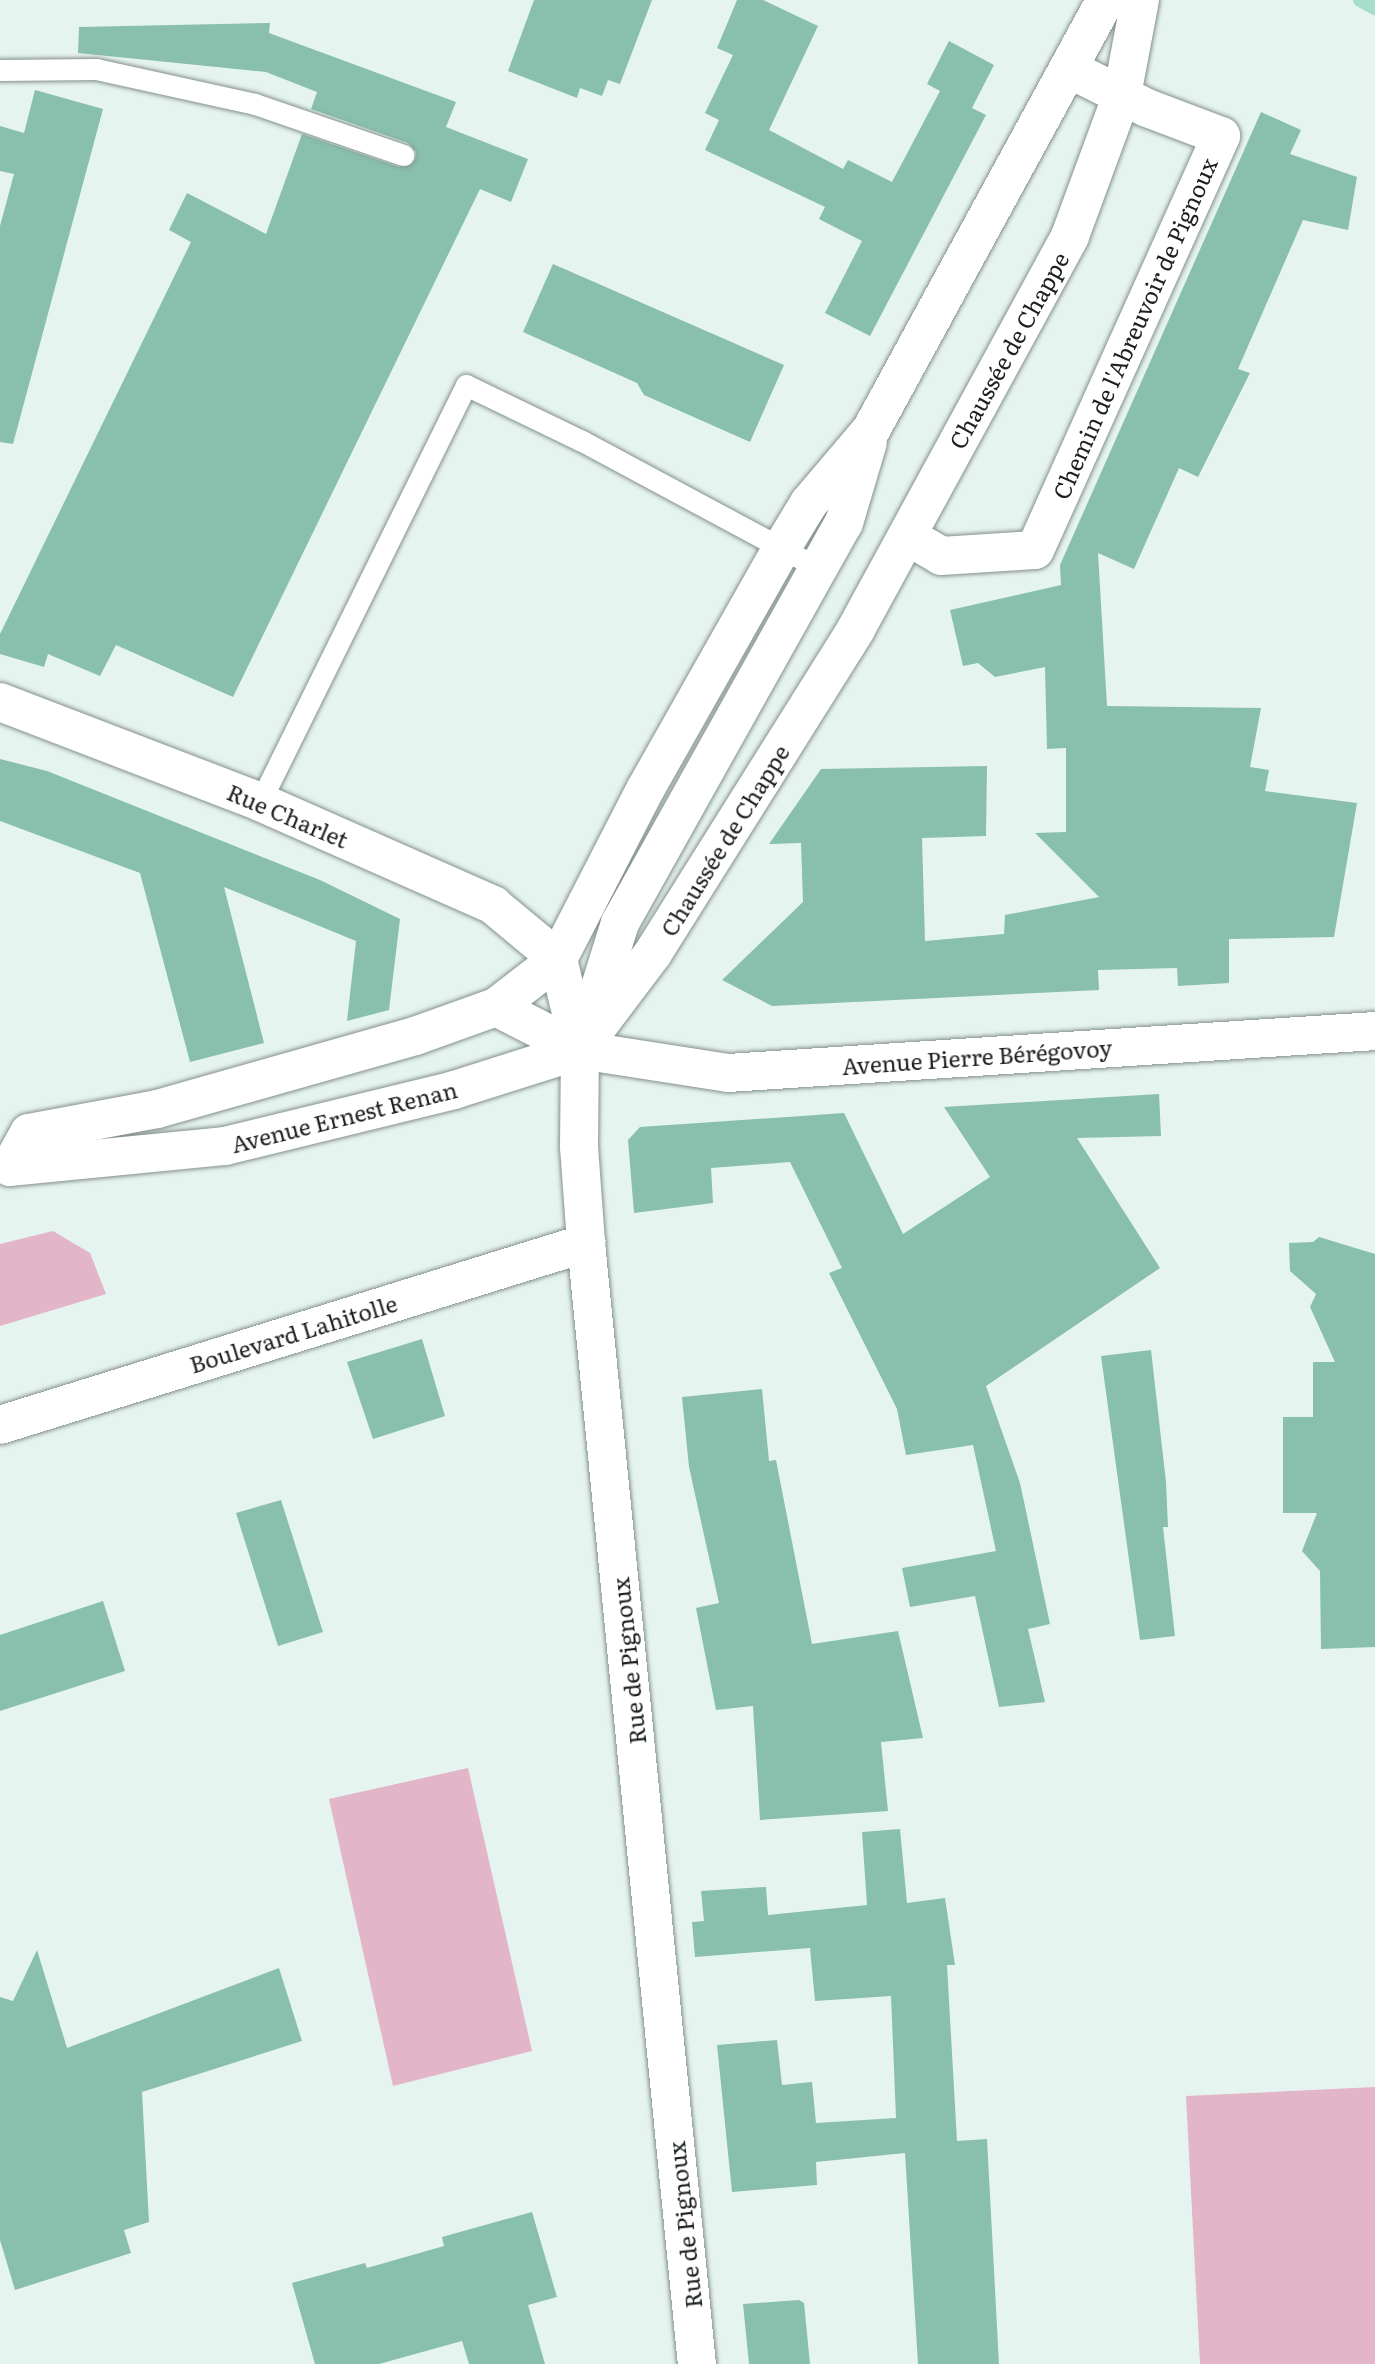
<!DOCTYPE html>
<html>
<head>
<meta charset="utf-8">
<style>
	body { margin:0 }
	#map { position:relative; width:1375px; height:2364px; overflow:hidden; background:#e6f4ef; font-family:Literata,serif }
	div>[style] { position:absolute }
	.green>* { inset:0; background:#e2b5c8 }
	.stream>* { height:14px; margin:-7px; padding:0 7px; transform-origin:7px; border-radius:7px; background:#a5decb }
	.building>* { inset:0; background:#88bfad }
	.roads { filter:drop-shadow(0 0 2px #84908c) drop-shadow(0 0 2px #84908c) }
	.lane>* { height:21px; margin:-10.5px; padding:0 10.5px; transform-origin:10.5px; border-radius:10.5px; background:#fff }
	.street>* { height:38px; margin:-19px; padding:0 19px; transform-origin:19px; border-radius:19px; background:#fff }
	.secondary>* { height:38px; margin:-19px; padding:0 19px; transform-origin:19px; border-radius:19px; background:#fff }
	.primary>* { height:38px; margin:-19px; padding:0 19px; transform-origin:19px; border-radius:19px; background:#fff }
	span { translate:-50% -50%; white-space:nowrap; text-align:center; line-height:1.15; -webkit-text-stroke:5px #fff; paint-order:stroke }
	.street-label { font-size:23px; color:#1c211f }
</style>
</head>
<body>
<div id="map">
	<div class="green">
		<i style="clip-path:polygon(53px 1231px,90px 1253px,106px 1294px,0 1326px,0 1244px)"></i>
		<i style="clip-path:polygon(468px 1768px,532px 2051px,393px 2086px,329px 1799px)"></i>
		<i style="clip-path:polygon(1375px 2087px,1375px 2364px,1200px 2364px,1186px 2096px)"></i>
	</div>
	<div class="stream">
		<i style="left:1360px;top:0;width:17px;rotate:28deg"></i>
	</div>
	<div class="building">
		<i style="clip-path:polygon(534px 0,652px 0,620px 84px,608px 80px,602px 96px,580px 88px,577px 98px,508px 71px)"></i>
		<i style="clip-path:polygon(737px 0,763px 0,818px 26px,769px 130px,843px 169px,848px 160px,892px 182px,940px 91px,927px 84px,949px 41px,994px 65px,972px 108px,986px 115px,870px 336px,825px 313px,862px 241px,819px 219px,825px 207px,705px 150px,719px 120px,705px 113px,733px 55px,717px 48px)"></i>
		<i style="clip-path:polygon(270px 23px,269px 33px,456px 102px,446px 127px,528px 159px,511px 202px,480px 189px,233px 697px,116px 645px,100px 676px,48px 654px,44px 667px,0 654px,0 634px,191px 242px,169px 230px,187px 193px,266px 234px,302px 134px,399px 167px,415px 160px,416px 152px,408px 143px,311px 109px,317px 92px,266px 72px,78px 53px,79px 27px)"></i>
		<i style="clip-path:polygon(35px 90px,103px 109px,13px 444px,0 442px,0 226px,14px 174px,0 171px,0 126px,24px 133px)"></i>
		<i style="clip-path:polygon(1261px 112px,1301px 130px,1290px 154px,1357px 177px,1348px 230px,1303px 220px,1238px 369px,1250px 373px,1198px 477px,1179px 468px,1134px 569px,1098px 553px,1107px 706px,1261px 708px,1250px 767px,1269px 770px,1265px 791px,1357px 803px,1334px 937px,1229px 939px,1229px 983px,1178px 986px,1177px 968px,1098px 970px,1099px 990px,772px 1006px,722px 980px,803px 902px,801px 843px,769px 844px,821px 769px,987px 766px,986px 836px,922px 838px,925px 941px,1004px 934px,1005px 915px,1099px 897px,1035px 833px,1066px 832px,1066px 748px,1047px 749px,1045px 667px,995px 677px,978px 663px,963px 666px,950px 610px,1061px 585px,1060px 565px)"></i>
		<i style="clip-path:polygon(553px 264px,784px 365px,750px 442px,644px 395px,637px 383px,523px 332px)"></i>
		<i style="clip-path:polygon(0 759px,47px 771px,320px 880px,400px 919px,389px 1010px,347px 1021px,356px 941px,224px 887px,264px 1043px,190px 1062px,140px 873px,0 821px)"></i>
		<i style="clip-path:polygon(1159px 1094px,1161px 1136px,1077px 1138px,1160px 1268px,986px 1386px,1020px 1483px,1050px 1624px,1028px 1629px,1045px 1702px,999px 1707px,975px 1596px,910px 1607px,902px 1568px,996px 1551px,973px 1445px,906px 1455px,897px 1409px,829px 1273px,842px 1268px,790px 1162px,711px 1168px,713px 1203px,634px 1213px,628px 1140px,640px 1127px,844px 1113px,903px 1234px,990px 1177px,944px 1107px)"></i>
		<i style="clip-path:polygon(1319px 1237px,1375px 1254px,1375px 1647px,1321px 1649px,1320px 1571px,1302px 1551px,1317px 1513px,1283px 1513px,1283px 1417px,1313px 1417px,1313px 1362px,1335px 1362px,1310px 1307px,1316px 1294px,1290px 1271px,1289px 1243px,1313px 1242px)"></i>
		<i style="clip-path:polygon(422px 1339px,445px 1416px,373px 1439px,347px 1362px)"></i>
		<i style="clip-path:polygon(1151px 1350px,1166px 1482px,1168px 1527px,1163px 1527px,1175px 1636px,1140px 1640px,1101px 1356px)"></i>
		<i style="clip-path:polygon(762px 1389px,769px 1461px,776px 1460px,812px 1644px,898px 1631px,923px 1738px,881px 1742px,888px 1811px,760px 1820px,753px 1706px,716px 1710px,696px 1608px,719px 1603px,689px 1467px,682px 1397px)"></i>
		<i style="clip-path:polygon(281px 1500px,323px 1632px,278px 1646px,236px 1513px)"></i>
		<i style="clip-path:polygon(103px 1601px,125px 1671px,0 1711px,0 1635px)"></i>
		<i style="clip-path:polygon(900px 1829px,907px 1903px,945px 1898px,955px 1965px,947px 1965px,957px 2141px,987px 2139px,999px 2364px,918px 2364px,905px 2153px,816px 2162px,817px 2185px,732px 2192px,717px 2045px,777px 2040px,782px 2085px,812px 2082px,816px 2123px,896px 2118px,891px 1996px,815px 2001px,810px 1948px,695px 1957px,692px 1922px,704px 1921px,701px 1891px,766px 1887px,768px 1915px,867px 1905px,862px 1832px)"></i>
		<i style="clip-path:polygon(37px 1950px,67px 2048px,279px 1968px,302px 2041px,142px 2092px,149px 2222px,124px 2230px,131px 2253px,15px 2290px,0 2240px,0 1997px,13px 2001px)"></i>
		<i style="clip-path:polygon(532px 2212px,557px 2297px,528px 2305px,545px 2364px,469px 2364px,462px 2341px,379px 2364px,315px 2364px,292px 2283px,365px 2263px,367px 2268px,444px 2246px,442px 2237px)"></i>
		<i style="clip-path:polygon(799px 2300px,804px 2303px,810px 2364px,749px 2364px,743px 2304px)"></i>
	</div>
	<div class="roads">
		<div class="lane">
			<i style="left:0;top:70px;width:96px;rotate:-0.6deg"></i>
			<i style="left:96px;top:69px;width:163px;rotate:12.4deg"></i>
			<i style="left:255px;top:104px;width:157px;rotate:19deg"></i>
			<i style="left:260px;top:802px;width:465px;rotate:-63.7deg"></i>
			<i style="left:466px;top:385px;width:129px;rotate:25.8deg"></i>
			<i style="left:582px;top:441px;width:267px;rotate:28.2deg"></i>
		</div>
		<div class="street">
			<i style="left:907px;top:536px;width:39px;rotate:30deg"></i>
			<i style="left:941px;top:556px;width:94px;rotate:-3.7deg"></i>
			<i style="left:1035px;top:550px;width:454px;rotate:-65.8deg"></i>
			<i style="left:1221px;top:136px;width:79px;rotate:-159.3deg"></i>
			<i style="left:1147px;top:108px;width:87px;rotate:-153.4deg"></i>
			<i style="left:0;top:702px;width:279px;rotate:21deg"></i>
			<i style="left:260px;top:802px;width:255px;rotate:23.8deg"></i>
			<i style="left:493px;top:905px;width:85px;rotate:39.7deg"></i>
			<i style="left:0;top:1425px;width:614px;rotate:-17.25deg"></i>
		</div>
		<div class="secondary">
			<i style="left:558px;top:959px;width:94px;rotate:76.4deg"></i>
			<i style="left:580px;top:1050px;width:97px;rotate:90.6deg"></i>
			<i style="left:579px;top:1147px;width:96px;rotate:85.8deg"></i>
			<i style="left:586px;top:1243px;width:1126px;rotate:84.35deg"></i>
			<i style="left:496px;top:1007px;width:78px;rotate:-37.7deg"></i>
			<i style="left:558px;top:959px;width:192px;rotate:-62.8deg"></i>
			<i style="left:646px;top:788px;width:274px;rotate:-60.5deg"></i>
			<i style="left:781px;top:549px;width:54px;rotate:-58.7deg"></i>
			<i style="left:809px;top:503px;width:96px;rotate:-49.7deg"></i>
			<i style="left:871px;top:430px;width:490px;rotate:-61.4deg"></i>
			<i style="left:589px;top:1022px;width:104px;rotate:-72.6deg"></i>
			<i style="left:620px;top:923px;width:458px;rotate:-60.8deg"></i>
			<i style="left:844px;top:523px;width:84px;rotate:-73.5deg"></i>
			<i style="left:580px;top:1050px;width:121px;rotate:-53deg"></i>
			<i style="left:653px;top:953px;width:382px;rotate:-57.9deg"></i>
			<i style="left:856px;top:629px;width:447px;rotate:-61.4deg"></i>
			<i style="left:1070px;top:236px;width:150px;rotate:-69.8deg"></i>
			<i style="left:1122px;top:95px;width:97px;rotate:-79.3deg"></i>
		</div>
		<div class="primary">
			<i style="left:10px;top:1167px;width:39px;rotate:-61deg"></i>
			<i style="left:29px;top:1133px;width:130px;rotate:-10.6deg"></i>
			<i style="left:157px;top:1109px;width:268px;rotate:-15.8deg"></i>
			<i style="left:415px;top:1036px;width:86px;rotate:-19.7deg"></i>
			<i style="left:496px;top:1007px;width:94px;rotate:27.1deg"></i>
			<i style="left:580px;top:1050px;width:150px;rotate:8.8deg"></i>
			<i style="left:728px;top:1073px;width:648px;rotate:-3.71deg"></i>
			<i style="left:10px;top:1167px;width:216px;rotate:-5.6deg"></i>
			<i style="left:225px;top:1146px;width:236px;rotate:-13.7deg"></i>
			<i style="left:454px;top:1090px;width:132px;rotate:-17.6deg"></i>
		</div>
	</div>
	<div class="street-label">
		<span style="left:1134px;top:328px;rotate:-66deg">Chemin de l'Abreuvoir de Pignoux</span>
		<span style="left:1008px;top:350px;rotate:-61deg">Chaussée de Chappe</span>
		<span style="left:288px;top:815px;rotate:23deg">Rue Charlet</span>
		<span style="left:724px;top:840px;rotate:-58deg">Chaussée de Chappe</span>
		<span style="left:977px;top:1056px;rotate:-4deg">Avenue Pierre Bérégovoy</span>
		<span style="left:344px;top:1116px;rotate:-14deg">Avenue Ernest Renan</span>
		<span style="left:293px;top:1333px;rotate:-17deg">Boulevard Lahitolle</span>
		<span style="left:628px;top:1661px;rotate:-96deg">Rue de Pignoux</span>
		<span style="left:684px;top:2225px;rotate:-96deg">Rue de Pignoux</span>
	</div>
</div>
</body>
</html>
